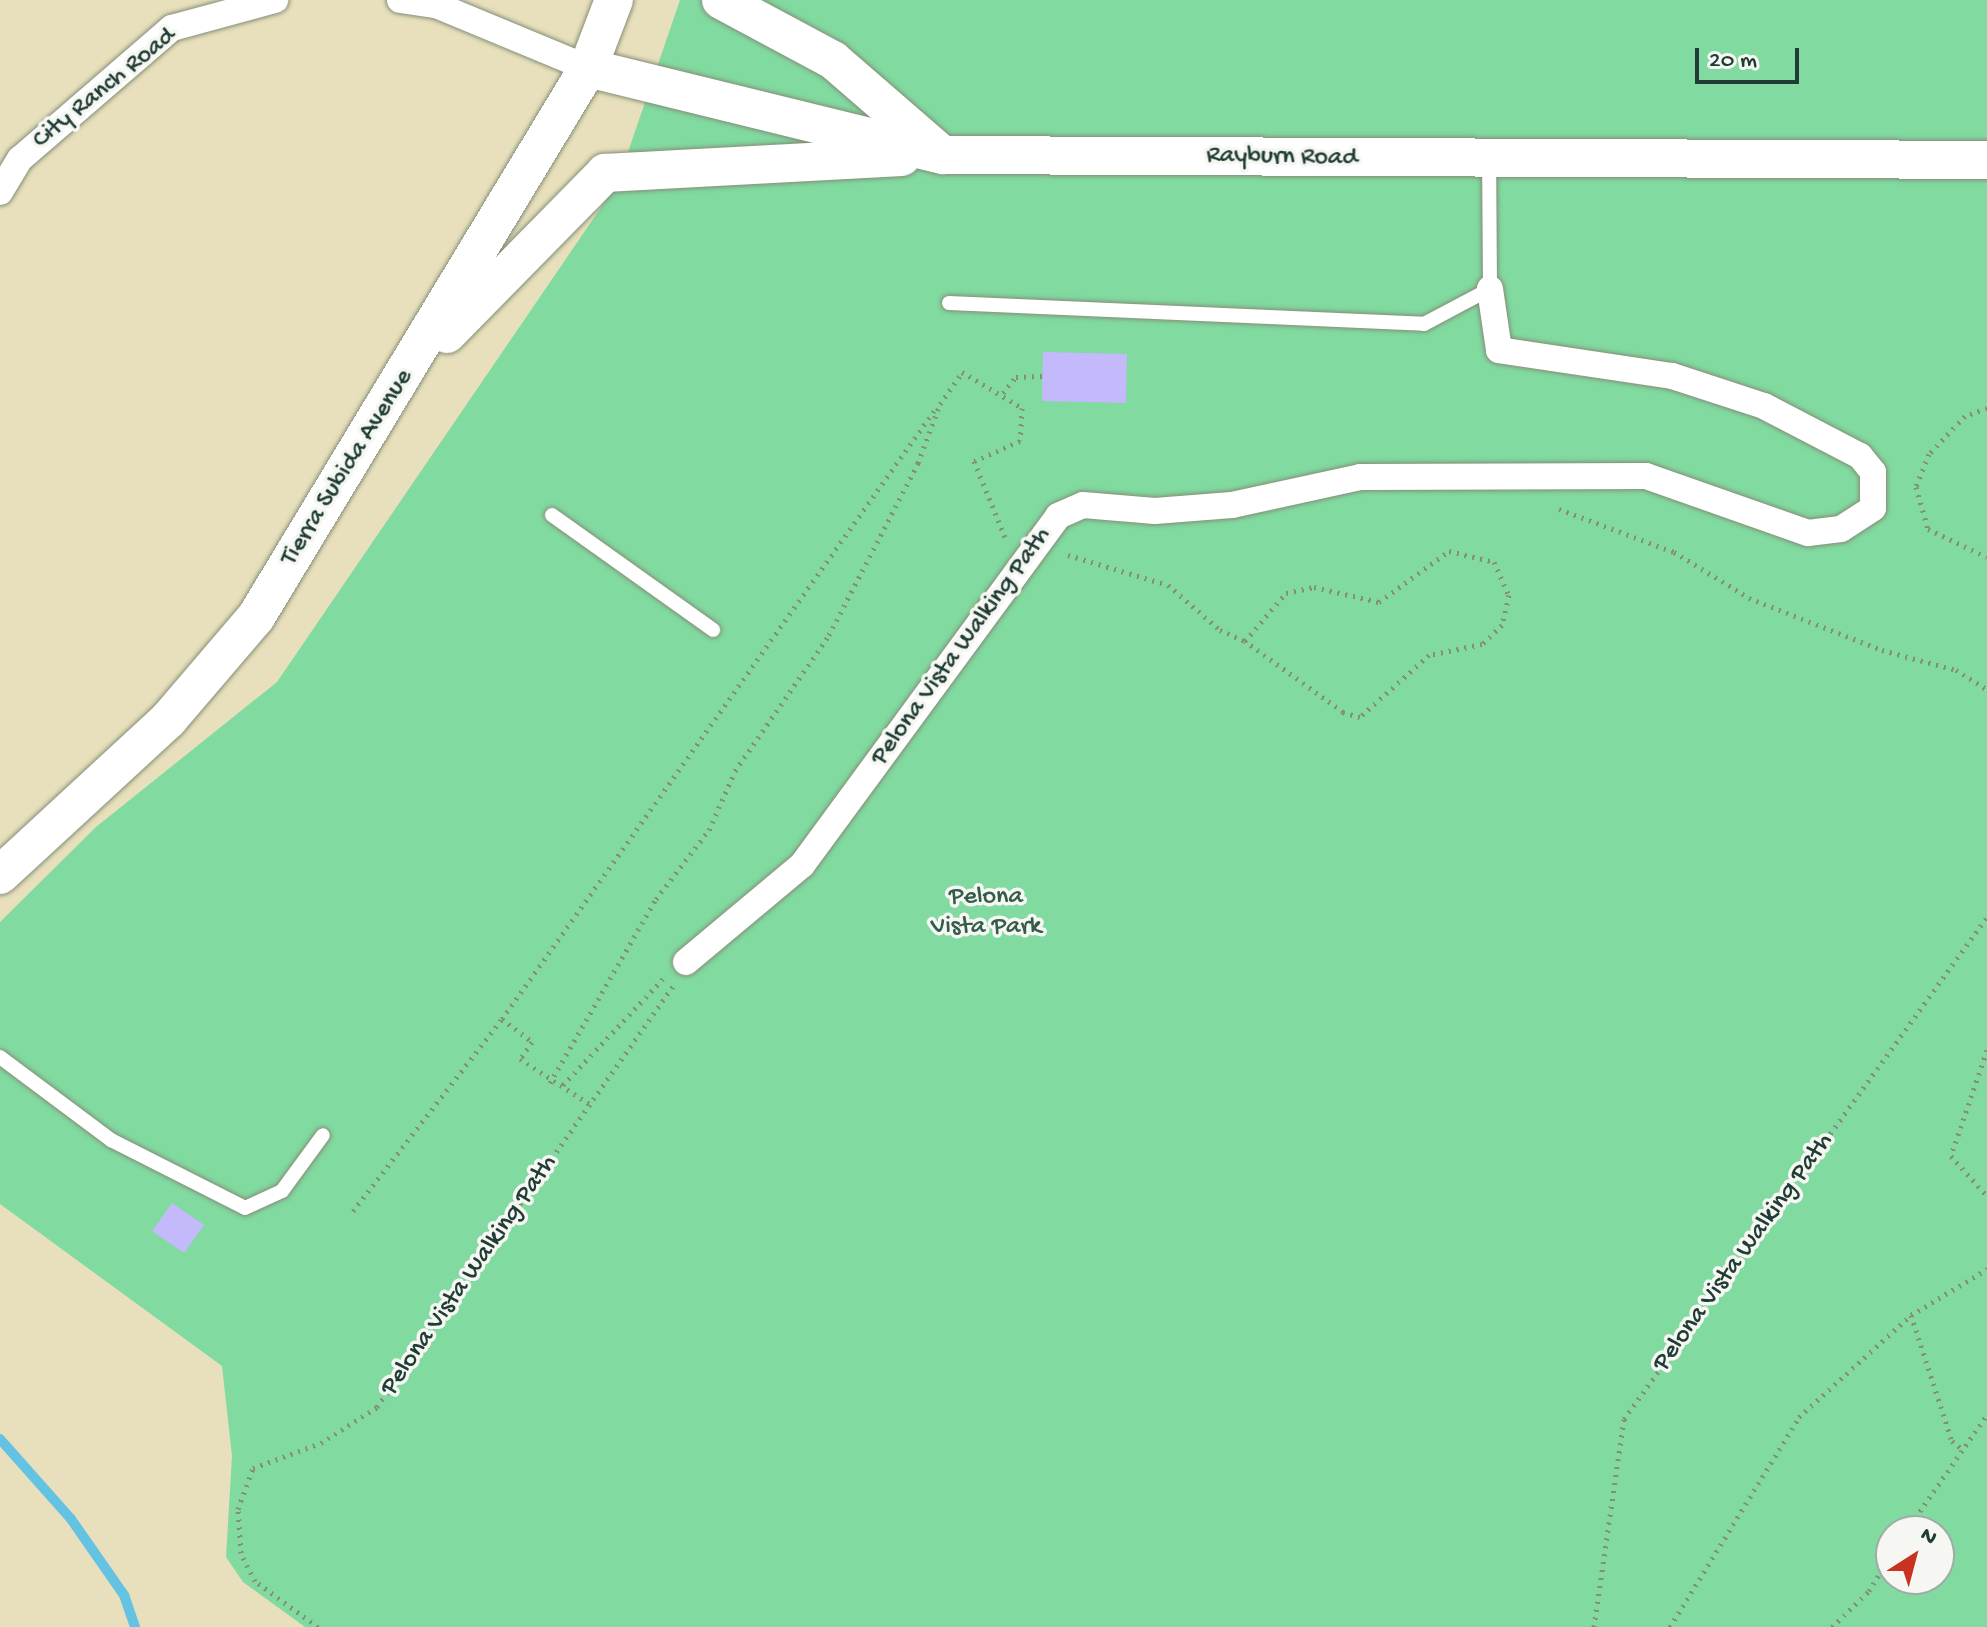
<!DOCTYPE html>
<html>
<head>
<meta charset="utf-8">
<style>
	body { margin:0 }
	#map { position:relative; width:1987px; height:1627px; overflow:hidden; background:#e8e0bc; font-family:"Gochi Hand",sans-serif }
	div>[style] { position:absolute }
	.green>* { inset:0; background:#81daa0 }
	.stream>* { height:10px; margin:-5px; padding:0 5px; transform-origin:5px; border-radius:5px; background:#64c3e2 }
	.building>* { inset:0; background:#c4b9fb }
	.path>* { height:5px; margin-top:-2.5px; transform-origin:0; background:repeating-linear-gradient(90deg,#848e78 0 2px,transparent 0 8px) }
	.roads { filter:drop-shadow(0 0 2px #848e78) drop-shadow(0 0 2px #848e78) }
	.lane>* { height:14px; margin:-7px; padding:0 7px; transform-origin:7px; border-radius:7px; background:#fff }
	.street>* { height:26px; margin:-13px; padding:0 13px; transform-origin:13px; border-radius:13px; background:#fff }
	.secondary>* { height:38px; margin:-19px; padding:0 19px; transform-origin:19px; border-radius:19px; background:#fff }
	span { translate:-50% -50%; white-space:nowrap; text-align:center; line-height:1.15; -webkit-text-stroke:7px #f6f6f2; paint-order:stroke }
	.street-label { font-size:26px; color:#1f3d34 }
	.park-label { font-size:26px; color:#335c4a }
	.north { position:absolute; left:1875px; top:1515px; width:80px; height:80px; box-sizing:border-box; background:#f6f6f2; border:2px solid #a0aca6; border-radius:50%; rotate:36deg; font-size:22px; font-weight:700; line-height:32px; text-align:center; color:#1f3d34 }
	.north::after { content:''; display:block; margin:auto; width:28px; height:36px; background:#c8321e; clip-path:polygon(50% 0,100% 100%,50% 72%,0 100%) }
	.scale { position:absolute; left:1695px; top:48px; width:104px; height:36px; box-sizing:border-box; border:4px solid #1f3d34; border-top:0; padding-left:10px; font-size:24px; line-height:28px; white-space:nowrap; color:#1f3d34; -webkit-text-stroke:6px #f6f6f2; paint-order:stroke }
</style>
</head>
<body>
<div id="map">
	<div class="green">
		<i style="clip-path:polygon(evenodd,680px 0,1987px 0,1987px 1627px,305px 1627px,243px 1582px,226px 1557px,232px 1456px,222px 1366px,0 1204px,0 922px,96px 827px,277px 682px,617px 184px,680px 0,1891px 1531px,1939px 1531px,1939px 1579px,1891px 1579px,1891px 1531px)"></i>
	</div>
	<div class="stream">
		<i style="left:0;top:1439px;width:107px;rotate:48.4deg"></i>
		<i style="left:71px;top:1519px;width:93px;rotate:55.1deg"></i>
		<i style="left:124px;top:1595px;width:34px;rotate:71deg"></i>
	</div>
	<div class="building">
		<i style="clip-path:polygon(1043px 352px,1127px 354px,1126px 403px,1042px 401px)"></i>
		<i style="clip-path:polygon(172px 1203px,204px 1225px,184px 1253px,152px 1231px)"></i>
	</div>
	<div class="path">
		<i style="left:1003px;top:393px;width:21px;rotate:-51deg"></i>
		<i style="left:1016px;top:377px;width:26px;rotate:-2deg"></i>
		<i style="left:1987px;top:408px;width:23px;rotate:160deg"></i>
		<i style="left:1965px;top:416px;width:52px;rotate:133.5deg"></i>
		<i style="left:1929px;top:454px;width:35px;rotate:112deg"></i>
		<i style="left:1916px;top:487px;width:44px;rotate:74.1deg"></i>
		<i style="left:1928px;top:529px;width:65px;rotate:25.4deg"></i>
		<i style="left:1559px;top:509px;width:123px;rotate:20.5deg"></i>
		<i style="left:1674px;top:552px;width:88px;rotate:31.5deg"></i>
		<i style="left:1749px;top:598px;width:143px;rotate:21.4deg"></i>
		<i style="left:1882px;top:650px;width:77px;rotate:15.1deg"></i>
		<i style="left:1956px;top:670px;width:36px;rotate:32deg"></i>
		<i style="left:1068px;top:555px;width:104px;rotate:16.7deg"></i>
		<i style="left:1168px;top:585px;width:69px;rotate:40.9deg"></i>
		<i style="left:1220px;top:630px;width:27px;rotate:24deg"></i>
		<i style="left:1245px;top:641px;width:63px;rotate:-49.5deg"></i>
		<i style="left:1286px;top:593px;width:29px;rotate:-12deg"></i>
		<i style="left:1314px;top:587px;width:67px;rotate:13deg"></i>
		<i style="left:1379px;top:602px;width:87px;rotate:-36.1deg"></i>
		<i style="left:1449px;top:551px;width:46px;rotate:13.7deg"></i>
		<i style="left:1494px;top:562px;width:36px;rotate:66deg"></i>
		<i style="left:1509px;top:595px;width:31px;rotate:103deg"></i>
		<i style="left:1502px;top:625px;width:28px;rotate:136deg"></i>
		<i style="left:1482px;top:644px;width:54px;rotate:168.3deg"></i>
		<i style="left:1429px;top:655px;width:93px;rotate:138.1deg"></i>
		<i style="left:1360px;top:717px;width:18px;rotate:-164deg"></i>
		<i style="left:1343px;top:712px;width:121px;rotate:-144.1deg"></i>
		<i style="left:502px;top:1019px;width:38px;rotate:37deg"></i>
		<i style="left:532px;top:1042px;width:21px;rotate:125deg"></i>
		<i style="left:520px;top:1059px;width:85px;rotate:32.9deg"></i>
		<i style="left:1987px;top:1050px;width:112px;rotate:108.8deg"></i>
		<i style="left:1951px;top:1156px;width:54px;rotate:48deg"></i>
		<i style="left:550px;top:1083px;width:212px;rotate:-60.1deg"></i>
		<i style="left:656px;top:899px;width:87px;rotate:-52.5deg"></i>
		<i style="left:709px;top:830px;width:64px;rotate:-66.2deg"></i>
		<i style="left:735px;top:771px;width:165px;rotate:-55.3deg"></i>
		<i style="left:829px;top:635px;width:194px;rotate:-62.6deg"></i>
		<i style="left:918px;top:463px;width:63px;rotate:-69.6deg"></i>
		<i style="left:940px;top:404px;width:39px;rotate:-55deg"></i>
		<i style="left:962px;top:372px;width:70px;rotate:31deg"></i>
		<i style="left:1022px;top:408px;width:33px;rotate:93deg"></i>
		<i style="left:1020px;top:441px;width:50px;rotate:156.5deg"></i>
		<i style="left:974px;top:461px;width:82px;rotate:67.8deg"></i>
		<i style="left:563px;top:1085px;width:146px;rotate:-46.7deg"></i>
		<i style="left:353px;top:1211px;width:243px;rotate:-52.2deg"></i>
		<i style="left:502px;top:1019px;width:746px;rotate:-54.61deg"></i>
		<i style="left:1911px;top:1315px;width:133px;rotate:72deg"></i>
		<i style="left:1952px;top:1441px;width:13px;rotate:39deg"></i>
		<i style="left:1906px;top:1531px;width:141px;rotate:-55.1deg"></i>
		<i style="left:318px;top:1627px;width:78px;rotate:-143.9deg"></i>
		<i style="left:255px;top:1581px;width:31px;rotate:-117deg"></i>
		<i style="left:241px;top:1553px;width:44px;rotate:-93.9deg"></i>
		<i style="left:238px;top:1509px;width:44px;rotate:-69.9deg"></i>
		<i style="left:253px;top:1468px;width:72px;rotate:-20.2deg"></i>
		<i style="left:321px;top:1443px;width:67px;rotate:-32.7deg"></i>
		<i style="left:377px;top:1407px;width:515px;rotate:-54.89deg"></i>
		<i style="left:1594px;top:1627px;width:210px;rotate:-81.8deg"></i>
		<i style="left:1624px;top:1419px;width:619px;rotate:-54.13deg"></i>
		<i style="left:1670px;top:1627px;width:246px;rotate:-58.4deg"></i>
		<i style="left:1799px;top:1417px;width:151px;rotate:-42.3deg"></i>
		<i style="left:1911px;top:1315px;width:89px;rotate:-31.2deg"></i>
		<i style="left:1832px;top:1627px;width:52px;rotate:-44.2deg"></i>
		<i style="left:1869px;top:1591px;width:42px;rotate:-58.6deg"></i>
	</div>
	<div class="roads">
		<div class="lane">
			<i style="left:949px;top:303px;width:475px;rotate:2.5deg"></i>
			<i style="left:1424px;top:324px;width:75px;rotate:-27.9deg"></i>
			<i style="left:1490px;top:289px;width:129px;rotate:-90.4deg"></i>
			<i style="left:552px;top:515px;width:198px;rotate:35.5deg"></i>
			<i style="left:0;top:1057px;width:139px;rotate:36.8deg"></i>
			<i style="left:111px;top:1140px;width:150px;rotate:26.9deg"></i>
			<i style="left:245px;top:1208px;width:41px;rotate:-24.7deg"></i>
			<i style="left:282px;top:1191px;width:69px;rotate:-53.8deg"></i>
		</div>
		<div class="street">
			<i style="left:400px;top:0;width:36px;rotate:8deg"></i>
			<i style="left:436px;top:5px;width:165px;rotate:22.5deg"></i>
			<i style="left:0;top:192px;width:39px;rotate:-59deg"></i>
			<i style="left:20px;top:159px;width:201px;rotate:-40.8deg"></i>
			<i style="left:172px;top:28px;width:107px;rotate:-15.2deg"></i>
			<i style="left:686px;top:962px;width:151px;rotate:-39.9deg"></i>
			<i style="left:802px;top:865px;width:433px;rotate:-53.7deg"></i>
			<i style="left:1058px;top:516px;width:27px;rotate:-24deg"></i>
			<i style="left:1083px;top:505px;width:72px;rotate:4.8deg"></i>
			<i style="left:1155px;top:511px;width:77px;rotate:-4.5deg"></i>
			<i style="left:1232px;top:505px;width:131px;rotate:-12.3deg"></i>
			<i style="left:1360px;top:477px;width:286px;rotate:-0.2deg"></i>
			<i style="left:1646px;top:476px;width:172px;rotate:19.4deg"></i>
			<i style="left:1808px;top:533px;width:33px;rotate:-7deg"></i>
			<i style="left:1841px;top:529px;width:38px;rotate:-33deg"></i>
			<i style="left:1873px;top:508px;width:36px;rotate:-90deg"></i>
			<i style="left:1873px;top:472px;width:21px;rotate:-129deg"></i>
			<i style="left:1860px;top:456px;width:108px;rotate:-152.5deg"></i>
			<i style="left:1764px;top:406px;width:97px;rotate:-161.9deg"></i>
			<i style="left:1672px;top:376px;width:175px;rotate:-171.5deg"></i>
			<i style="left:1499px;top:350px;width:62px;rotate:-98.4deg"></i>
		</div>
		<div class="secondary">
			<i style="left:721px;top:0;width:127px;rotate:28.2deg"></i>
			<i style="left:833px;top:60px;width:139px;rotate:40.9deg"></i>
			<i style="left:588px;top:68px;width:366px;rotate:13.8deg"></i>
			<i style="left:943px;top:155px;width:1044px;rotate:0.27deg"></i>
			<i style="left:447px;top:334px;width:226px;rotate:-45.5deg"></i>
			<i style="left:605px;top:173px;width:297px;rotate:-3.1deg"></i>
			<i style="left:0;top:875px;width:229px;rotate:-42.7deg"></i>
			<i style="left:168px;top:720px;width:135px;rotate:-49.5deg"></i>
			<i style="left:256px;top:617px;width:642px;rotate:-58.84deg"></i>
			<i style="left:588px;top:68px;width:73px;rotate:-69.1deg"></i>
		</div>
	</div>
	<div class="street-label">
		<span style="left:105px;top:89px;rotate:-39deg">City Ranch Road</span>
		<span style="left:1282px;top:158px;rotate:1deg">Rayburn Road</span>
		<span style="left:348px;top:468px;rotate:-58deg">Tierra Subida Avenue</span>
		<span style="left:962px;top:647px;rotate:-54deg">Pelona Vista Walking Path</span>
		<span style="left:1744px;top:1253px;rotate:-54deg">Pelona Vista Walking Path</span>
		<span style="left:470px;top:1276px;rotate:-55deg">Pelona Vista Walking Path</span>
	</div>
	<div class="park-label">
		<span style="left:986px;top:913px">Pelona<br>Vista Park</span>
	</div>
	<div class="north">N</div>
	<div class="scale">20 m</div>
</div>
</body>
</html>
